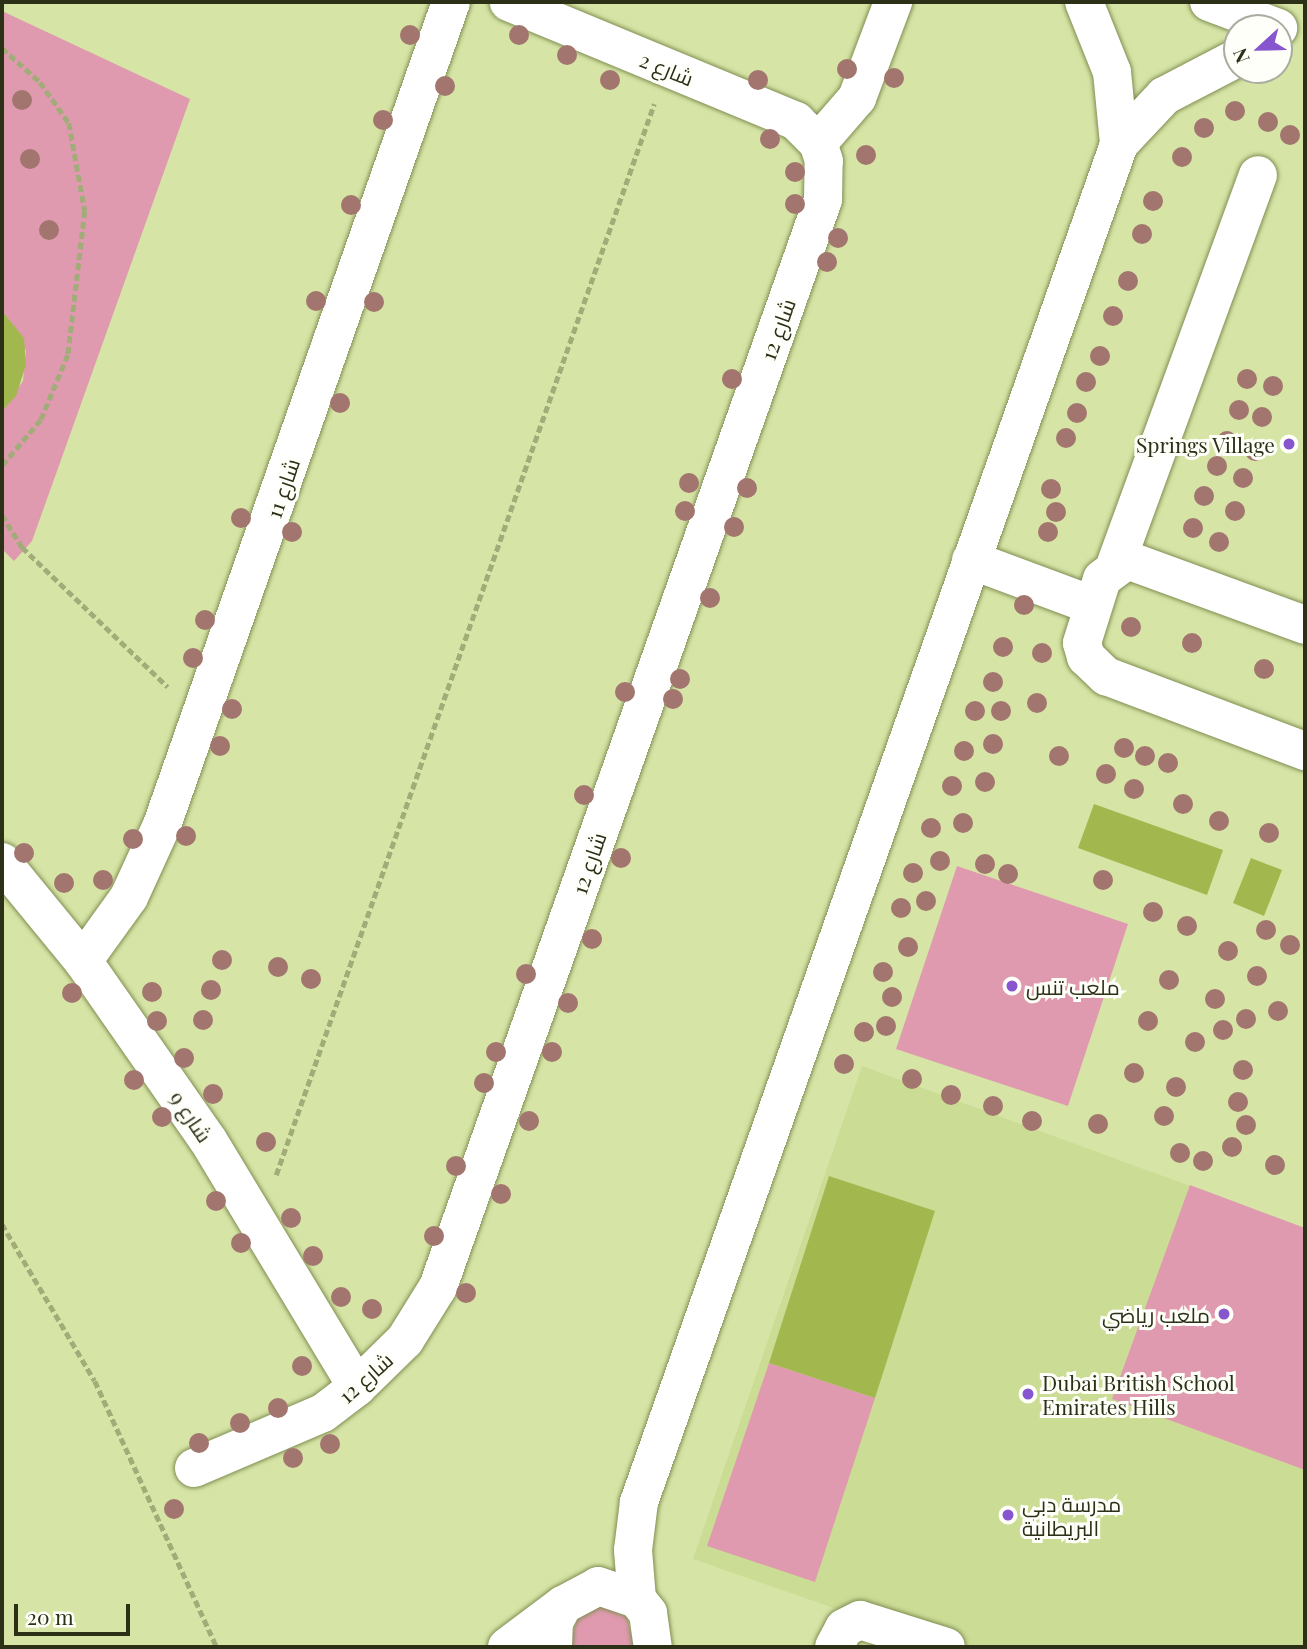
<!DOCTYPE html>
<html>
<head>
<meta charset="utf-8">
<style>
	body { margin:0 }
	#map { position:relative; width:1307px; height:1649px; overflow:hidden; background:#d6e5a6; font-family:"Playfair Display",Cairo,serif }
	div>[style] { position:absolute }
	.built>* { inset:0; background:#cbdc95 }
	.green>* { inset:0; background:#df9aaf }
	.water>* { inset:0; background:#a2b84f }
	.path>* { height:4.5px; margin-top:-2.25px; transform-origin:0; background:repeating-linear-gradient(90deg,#a1ac79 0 7px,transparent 0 10.5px) }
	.roads { filter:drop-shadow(0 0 2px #808e52) drop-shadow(0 0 2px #808e52) }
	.minor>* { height:38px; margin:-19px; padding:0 19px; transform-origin:19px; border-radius:19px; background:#fff }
	.major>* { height:38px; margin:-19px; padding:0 19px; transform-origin:19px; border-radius:19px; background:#fff }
	.trees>* { width:20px; height:20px; margin:-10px; border-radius:50%; background:#a2756f }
	.dots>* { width:19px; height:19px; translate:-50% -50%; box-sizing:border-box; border:4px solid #fdfff8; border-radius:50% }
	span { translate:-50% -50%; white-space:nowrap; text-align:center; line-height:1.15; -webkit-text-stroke:6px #fdfff8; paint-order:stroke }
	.street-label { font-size:21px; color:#2b3017 }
	.poi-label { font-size:21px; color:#2b3017 }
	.right { translate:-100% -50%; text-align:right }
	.left { translate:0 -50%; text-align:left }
	.frame { position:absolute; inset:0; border:4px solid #2b3017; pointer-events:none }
	.north { position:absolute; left:1223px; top:14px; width:70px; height:70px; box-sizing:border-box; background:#fdfff8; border:2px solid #a9ac9e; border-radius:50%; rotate:248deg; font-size:19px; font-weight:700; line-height:28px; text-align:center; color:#2b3017 }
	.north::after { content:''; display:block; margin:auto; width:24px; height:32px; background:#8756ce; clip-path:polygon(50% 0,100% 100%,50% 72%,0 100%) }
	.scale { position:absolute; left:14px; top:1604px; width:116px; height:32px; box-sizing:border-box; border:4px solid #2b3017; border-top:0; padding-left:9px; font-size:21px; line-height:24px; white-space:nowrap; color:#2b3017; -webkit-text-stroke:5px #fdfff8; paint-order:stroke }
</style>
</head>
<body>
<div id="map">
	<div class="built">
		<i style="clip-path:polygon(862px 1066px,1305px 1228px,1305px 1647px,945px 1647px,693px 1559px)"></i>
	</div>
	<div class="green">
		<i style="clip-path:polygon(2px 11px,190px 99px,32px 541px,14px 561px,2px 549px,2px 411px,23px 381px,26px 351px,2px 311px)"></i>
		<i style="clip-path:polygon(957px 866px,1128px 924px,1068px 1106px,896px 1049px)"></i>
		<i style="clip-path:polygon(1190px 1185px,1305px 1228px,1305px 1470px,1112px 1399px)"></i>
		<i style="clip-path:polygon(769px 1363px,875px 1398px,815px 1582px,707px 1546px)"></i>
		<i style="clip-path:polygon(598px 1605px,627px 1617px,634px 1647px,569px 1647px,578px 1615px)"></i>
	</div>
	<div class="water">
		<i style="clip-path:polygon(2px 311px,24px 338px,26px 365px,16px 396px,2px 411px)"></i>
		<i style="clip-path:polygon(1094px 804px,1223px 850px,1207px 895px,1078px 848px)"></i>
		<i style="clip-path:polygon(1251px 858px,1282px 870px,1264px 916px,1233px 903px)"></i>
		<i style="clip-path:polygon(829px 1176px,935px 1211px,875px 1398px,769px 1363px)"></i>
	</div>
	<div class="path">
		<i style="left:2px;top:48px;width:51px;rotate:41.8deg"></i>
		<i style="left:40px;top:82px;width:50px;rotate:54.7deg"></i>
		<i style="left:69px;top:123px;width:89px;rotate:79.7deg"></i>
		<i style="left:85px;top:211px;width:145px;rotate:96.7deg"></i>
		<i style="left:68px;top:355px;width:70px;rotate:112.6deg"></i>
		<i style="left:41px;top:420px;width:60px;rotate:130.3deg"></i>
		<i style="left:2px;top:515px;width:38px;rotate:58deg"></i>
		<i style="left:22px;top:547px;width:202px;rotate:43.8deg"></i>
		<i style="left:276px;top:1175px;width:1136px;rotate:-70.56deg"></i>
		<i style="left:2px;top:1224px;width:182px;rotate:59.4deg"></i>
		<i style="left:95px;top:1381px;width:293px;rotate:65.4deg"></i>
	</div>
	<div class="roads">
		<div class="minor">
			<i style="left:1084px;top:2px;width:75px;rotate:68.2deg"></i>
			<i style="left:1112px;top:72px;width:72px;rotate:84.4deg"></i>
			<i style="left:818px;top:143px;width:60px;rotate:-49.1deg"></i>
			<i style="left:857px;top:98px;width:103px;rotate:-69.4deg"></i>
			<i style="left:971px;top:560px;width:129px;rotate:20.4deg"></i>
			<i style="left:1116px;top:563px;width:413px;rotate:-69.9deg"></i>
			<i style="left:1305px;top:625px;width:189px;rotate:-159.9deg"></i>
			<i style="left:1127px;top:560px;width:31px;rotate:143deg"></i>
			<i style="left:1102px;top:579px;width:67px;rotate:107.4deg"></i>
			<i style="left:1082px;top:643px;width:15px;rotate:74deg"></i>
			<i style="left:1086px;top:657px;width:28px;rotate:44deg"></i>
			<i style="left:1106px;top:676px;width:213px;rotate:20.7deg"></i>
			<i style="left:2px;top:862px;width:128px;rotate:50.7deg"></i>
			<i style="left:83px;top:961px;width:218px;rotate:55.1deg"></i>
			<i style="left:208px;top:1140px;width:288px;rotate:58.9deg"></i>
			<i style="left:83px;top:961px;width:79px;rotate:-54.3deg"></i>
			<i style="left:129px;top:897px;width:79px;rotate:-65.4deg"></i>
			<i style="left:162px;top:825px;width:872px;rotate:-70.65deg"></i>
			<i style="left:194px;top:1468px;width:140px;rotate:-23.1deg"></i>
			<i style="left:323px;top:1413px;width:43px;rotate:-37.4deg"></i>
			<i style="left:357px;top:1387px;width:67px;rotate:-44.4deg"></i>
			<i style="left:405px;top:1340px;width:62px;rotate:-58.1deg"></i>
			<i style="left:438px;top:1287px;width:1153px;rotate:-70.5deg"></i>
			<i style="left:823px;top:200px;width:39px;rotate:-89deg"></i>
			<i style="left:824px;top:161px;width:19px;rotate:-108deg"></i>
			<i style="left:818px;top:143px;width:31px;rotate:-135deg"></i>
			<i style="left:796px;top:121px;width:311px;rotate:-157.5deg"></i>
			<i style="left:637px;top:1599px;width:49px;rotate:-94.7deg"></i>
			<i style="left:633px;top:1550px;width:48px;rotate:-82.9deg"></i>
			<i style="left:639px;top:1502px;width:1440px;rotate:-70.53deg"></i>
			<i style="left:1119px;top:144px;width:66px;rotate:-46.8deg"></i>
			<i style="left:1164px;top:96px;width:82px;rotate:-27.5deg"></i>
			<i style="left:507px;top:1647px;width:70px;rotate:-36.9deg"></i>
			<i style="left:553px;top:1647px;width:25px;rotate:-88deg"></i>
			<i style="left:554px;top:1622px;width:19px;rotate:-62deg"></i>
			<i style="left:563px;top:1605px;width:40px;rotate:-28deg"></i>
			<i style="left:598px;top:1586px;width:41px;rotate:18.4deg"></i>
			<i style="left:637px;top:1599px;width:18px;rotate:52deg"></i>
			<i style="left:648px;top:1613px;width:34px;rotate:82deg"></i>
			<i style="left:834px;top:1647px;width:21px;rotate:-62deg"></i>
			<i style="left:844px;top:1628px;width:18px;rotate:-27deg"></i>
			<i style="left:860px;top:1620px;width:90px;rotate:17.4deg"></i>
		</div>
		<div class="major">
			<i style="left:1209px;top:2px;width:74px;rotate:20.6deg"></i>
		</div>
	</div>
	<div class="trees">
		<i style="left:410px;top:35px"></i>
		<i style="left:519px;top:35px"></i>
		<i style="left:567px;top:55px"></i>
		<i style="left:847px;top:69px"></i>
		<i style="left:894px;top:78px"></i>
		<i style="left:610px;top:80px"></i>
		<i style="left:758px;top:80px"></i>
		<i style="left:445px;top:86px"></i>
		<i style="left:22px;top:100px"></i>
		<i style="left:1235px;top:111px"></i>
		<i style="left:383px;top:120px"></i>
		<i style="left:1268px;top:122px"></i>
		<i style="left:1204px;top:128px"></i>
		<i style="left:1290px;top:135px"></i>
		<i style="left:770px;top:139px"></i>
		<i style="left:866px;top:155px"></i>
		<i style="left:1182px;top:157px"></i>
		<i style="left:30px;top:159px"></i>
		<i style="left:795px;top:172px"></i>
		<i style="left:1153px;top:201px"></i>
		<i style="left:795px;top:204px"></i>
		<i style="left:351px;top:205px"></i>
		<i style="left:49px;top:230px"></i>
		<i style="left:1142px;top:234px"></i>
		<i style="left:838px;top:238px"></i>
		<i style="left:827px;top:262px"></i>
		<i style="left:1128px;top:281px"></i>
		<i style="left:316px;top:301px"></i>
		<i style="left:374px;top:302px"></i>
		<i style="left:1113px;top:316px"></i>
		<i style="left:1100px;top:356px"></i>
		<i style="left:732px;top:379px"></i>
		<i style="left:1247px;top:379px"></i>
		<i style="left:1086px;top:382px"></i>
		<i style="left:1273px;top:386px"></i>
		<i style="left:340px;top:403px"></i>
		<i style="left:1239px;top:410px"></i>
		<i style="left:1077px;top:413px"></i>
		<i style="left:1262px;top:417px"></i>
		<i style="left:1066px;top:438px"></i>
		<i style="left:1227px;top:441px"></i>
		<i style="left:1255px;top:451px"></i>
		<i style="left:1217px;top:466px"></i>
		<i style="left:1243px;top:478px"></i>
		<i style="left:689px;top:483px"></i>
		<i style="left:747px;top:488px"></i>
		<i style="left:1051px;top:489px"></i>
		<i style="left:1204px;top:496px"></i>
		<i style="left:685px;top:511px"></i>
		<i style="left:1235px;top:511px"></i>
		<i style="left:1056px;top:512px"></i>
		<i style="left:241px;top:518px"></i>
		<i style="left:734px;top:527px"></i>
		<i style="left:1193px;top:528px"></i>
		<i style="left:292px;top:532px"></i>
		<i style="left:1048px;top:532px"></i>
		<i style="left:1219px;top:542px"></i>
		<i style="left:710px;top:598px"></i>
		<i style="left:1024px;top:605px"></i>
		<i style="left:205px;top:620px"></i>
		<i style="left:1131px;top:627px"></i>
		<i style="left:1192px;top:643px"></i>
		<i style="left:1003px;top:647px"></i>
		<i style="left:1042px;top:653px"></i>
		<i style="left:193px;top:658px"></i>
		<i style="left:1264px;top:669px"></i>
		<i style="left:680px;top:679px"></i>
		<i style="left:993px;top:682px"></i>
		<i style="left:625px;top:692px"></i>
		<i style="left:673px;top:699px"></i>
		<i style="left:1037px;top:703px"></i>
		<i style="left:232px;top:709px"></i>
		<i style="left:975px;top:711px"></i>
		<i style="left:1001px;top:711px"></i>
		<i style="left:993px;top:744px"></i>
		<i style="left:220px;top:746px"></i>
		<i style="left:1124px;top:748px"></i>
		<i style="left:964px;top:751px"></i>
		<i style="left:1059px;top:756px"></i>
		<i style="left:1145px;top:756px"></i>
		<i style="left:1168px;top:763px"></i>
		<i style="left:1106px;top:774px"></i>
		<i style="left:985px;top:782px"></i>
		<i style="left:952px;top:786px"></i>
		<i style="left:1134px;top:789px"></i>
		<i style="left:584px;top:795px"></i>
		<i style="left:1183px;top:804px"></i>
		<i style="left:1219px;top:821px"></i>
		<i style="left:963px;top:823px"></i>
		<i style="left:931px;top:828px"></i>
		<i style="left:1269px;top:833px"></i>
		<i style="left:186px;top:836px"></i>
		<i style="left:133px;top:839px"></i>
		<i style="left:24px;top:853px"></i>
		<i style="left:621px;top:858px"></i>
		<i style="left:940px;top:861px"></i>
		<i style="left:985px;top:864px"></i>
		<i style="left:913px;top:873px"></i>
		<i style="left:1008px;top:874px"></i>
		<i style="left:103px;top:880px"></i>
		<i style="left:1103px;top:880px"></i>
		<i style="left:64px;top:883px"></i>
		<i style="left:926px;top:901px"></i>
		<i style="left:901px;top:908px"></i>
		<i style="left:1153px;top:912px"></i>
		<i style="left:1187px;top:926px"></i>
		<i style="left:1266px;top:930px"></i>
		<i style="left:592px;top:939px"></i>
		<i style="left:1290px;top:945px"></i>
		<i style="left:908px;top:947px"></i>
		<i style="left:1228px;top:951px"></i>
		<i style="left:222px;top:960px"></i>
		<i style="left:278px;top:967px"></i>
		<i style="left:883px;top:972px"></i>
		<i style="left:526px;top:974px"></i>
		<i style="left:1257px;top:976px"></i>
		<i style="left:311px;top:979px"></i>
		<i style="left:1169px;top:980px"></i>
		<i style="left:211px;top:990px"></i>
		<i style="left:152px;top:992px"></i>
		<i style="left:72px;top:993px"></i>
		<i style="left:892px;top:997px"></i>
		<i style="left:1215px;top:999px"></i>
		<i style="left:568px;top:1003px"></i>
		<i style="left:1278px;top:1011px"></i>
		<i style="left:1246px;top:1019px"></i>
		<i style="left:203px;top:1020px"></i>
		<i style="left:157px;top:1021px"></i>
		<i style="left:1148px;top:1021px"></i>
		<i style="left:886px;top:1026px"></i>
		<i style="left:1223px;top:1030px"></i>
		<i style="left:864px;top:1032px"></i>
		<i style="left:1195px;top:1042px"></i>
		<i style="left:496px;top:1052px"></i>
		<i style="left:552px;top:1052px"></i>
		<i style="left:184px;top:1058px"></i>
		<i style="left:844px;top:1064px"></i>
		<i style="left:1243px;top:1070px"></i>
		<i style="left:1134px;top:1073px"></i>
		<i style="left:912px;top:1079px"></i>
		<i style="left:134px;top:1080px"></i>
		<i style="left:484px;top:1083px"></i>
		<i style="left:1176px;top:1087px"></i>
		<i style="left:213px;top:1094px"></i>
		<i style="left:951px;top:1095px"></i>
		<i style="left:1238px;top:1102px"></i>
		<i style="left:993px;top:1106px"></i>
		<i style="left:1164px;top:1116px"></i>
		<i style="left:162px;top:1117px"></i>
		<i style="left:529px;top:1121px"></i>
		<i style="left:1032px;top:1121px"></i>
		<i style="left:1098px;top:1124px"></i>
		<i style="left:1246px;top:1125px"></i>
		<i style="left:266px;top:1142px"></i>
		<i style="left:1232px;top:1147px"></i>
		<i style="left:1180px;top:1153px"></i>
		<i style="left:1203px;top:1161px"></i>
		<i style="left:1275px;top:1165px"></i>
		<i style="left:456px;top:1166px"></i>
		<i style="left:501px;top:1194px"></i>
		<i style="left:216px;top:1201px"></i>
		<i style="left:291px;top:1218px"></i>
		<i style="left:434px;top:1236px"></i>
		<i style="left:241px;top:1243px"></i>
		<i style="left:313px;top:1256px"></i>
		<i style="left:466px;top:1293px"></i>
		<i style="left:341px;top:1297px"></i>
		<i style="left:372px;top:1309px"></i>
		<i style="left:302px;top:1366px"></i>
		<i style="left:278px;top:1408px"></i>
		<i style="left:240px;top:1423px"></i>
		<i style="left:199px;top:1443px"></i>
		<i style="left:330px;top:1444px"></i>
		<i style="left:293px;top:1458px"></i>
		<i style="left:174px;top:1509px"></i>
	</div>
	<div class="dots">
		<i style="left:1289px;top:444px;background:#8756ce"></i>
		<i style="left:1012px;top:986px;background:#8756ce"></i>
		<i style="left:1224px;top:1314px;background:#8756ce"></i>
		<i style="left:1028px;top:1394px;background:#8756ce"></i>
		<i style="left:1008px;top:1515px;background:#8756ce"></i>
	</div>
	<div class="street-label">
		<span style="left:667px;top:68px;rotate:22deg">شارع 2</span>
		<span style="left:777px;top:329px;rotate:-70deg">شارع 12</span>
		<span style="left:282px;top:488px;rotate:-71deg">شارع 11</span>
		<span style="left:588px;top:863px;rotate:-71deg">شارع 12</span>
		<span style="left:192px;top:1116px;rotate:56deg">شارع 9</span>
		<span style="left:365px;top:1377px;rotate:-42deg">شارع 12</span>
	</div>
	<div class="poi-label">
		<span class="right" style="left:1275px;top:444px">Springs Village</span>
		<span class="left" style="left:1026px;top:986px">ملعب تنس</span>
		<span class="right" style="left:1210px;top:1314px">ملعب رياضي</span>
		<span class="left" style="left:1042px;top:1394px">Dubai British School<br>Emirates Hills</span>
		<span class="left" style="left:1022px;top:1515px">مدرسة دبي<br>البريطانية</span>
	</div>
	<div class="frame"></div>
	<div class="north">N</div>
	<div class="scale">20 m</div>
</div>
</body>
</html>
